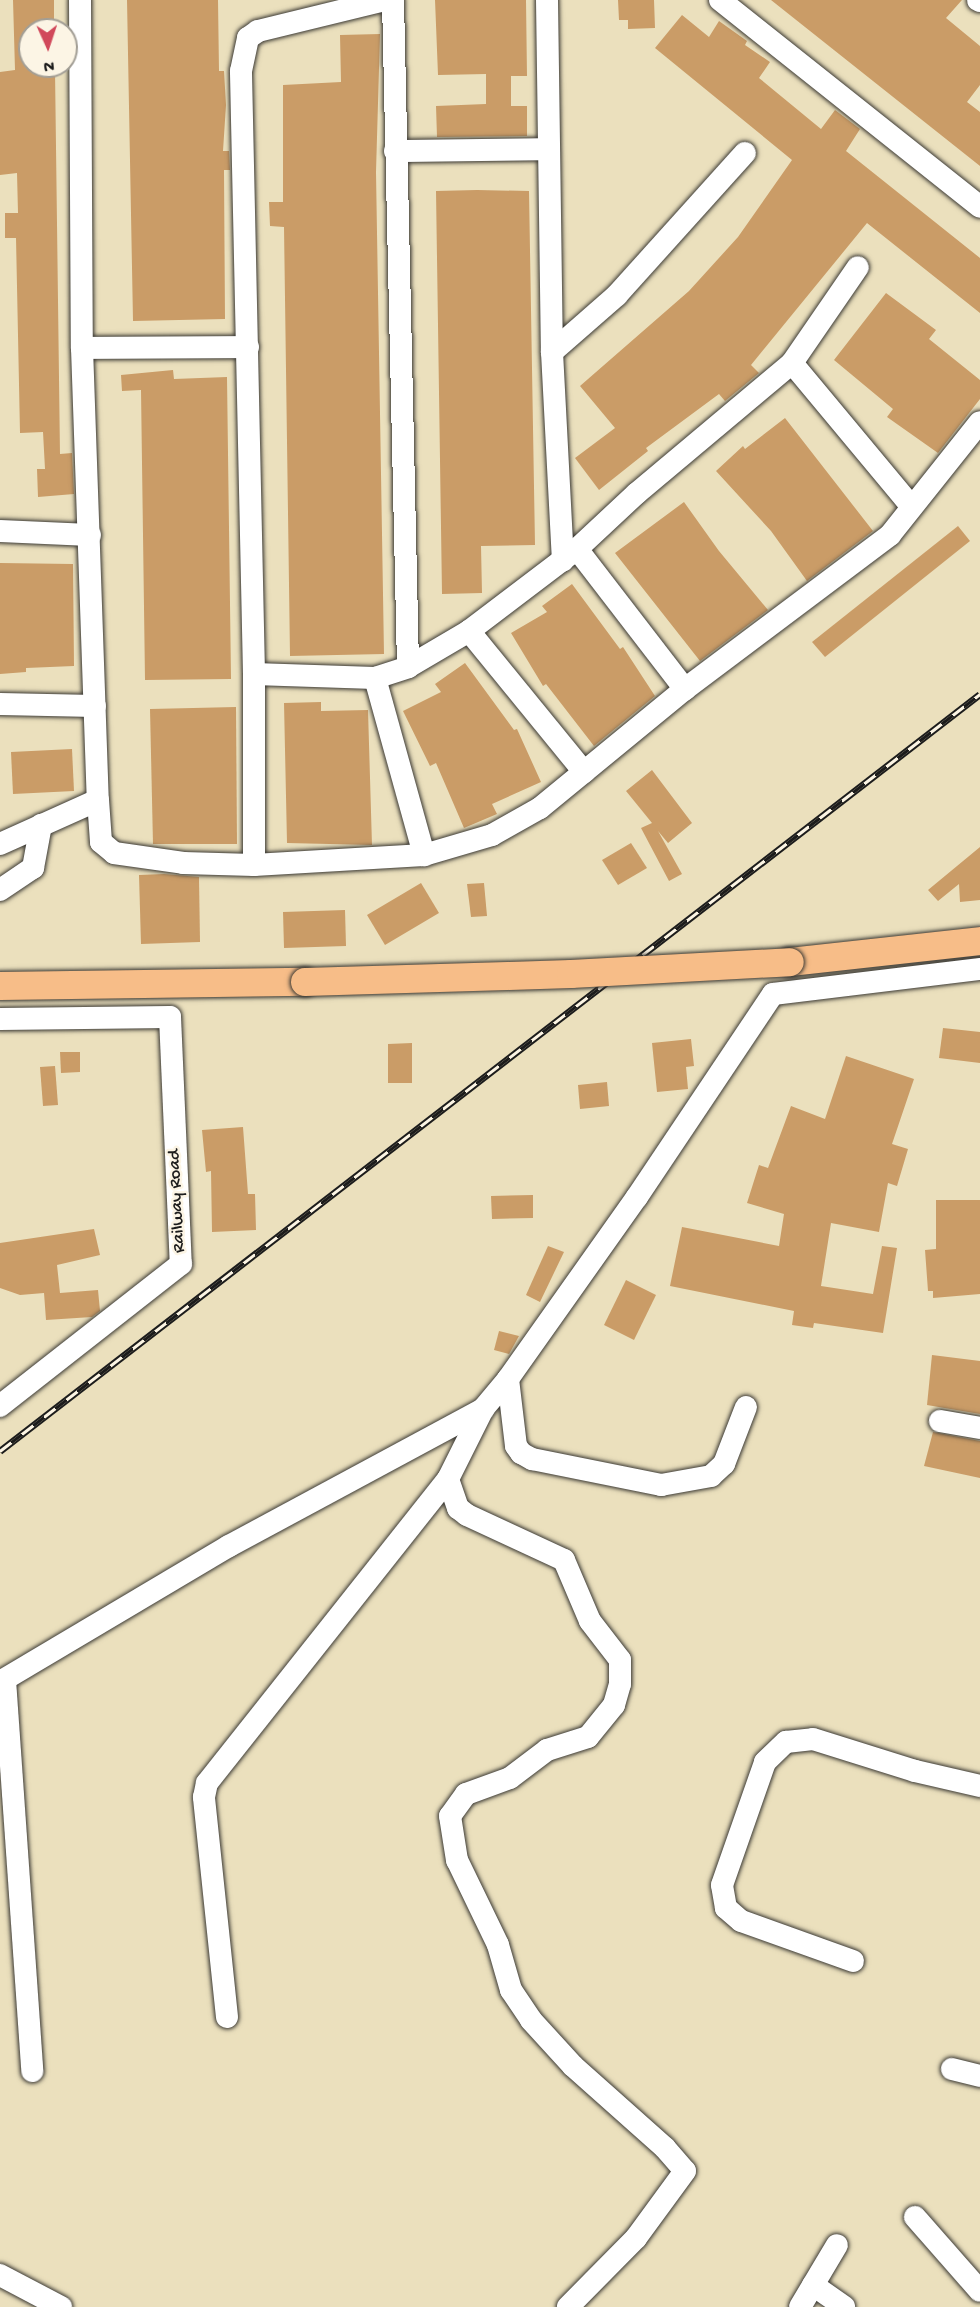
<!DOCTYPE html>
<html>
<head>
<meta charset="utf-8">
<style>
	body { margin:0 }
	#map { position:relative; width:980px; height:2307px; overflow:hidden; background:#ebe0bd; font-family:"Gochi Hand",sans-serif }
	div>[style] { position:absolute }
	.building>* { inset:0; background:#ca9c67 }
	.roads { filter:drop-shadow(0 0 2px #3b3934) drop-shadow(0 0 2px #3b3934) }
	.minor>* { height:22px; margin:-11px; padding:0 11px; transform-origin:11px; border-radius:11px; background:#fff }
	.major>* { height:28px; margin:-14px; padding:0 14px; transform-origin:14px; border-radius:14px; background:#f7bd88 }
	.rail>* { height:7px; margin-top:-3.5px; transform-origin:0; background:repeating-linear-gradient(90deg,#fcf5e5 0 14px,#1c1c1c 0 28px); box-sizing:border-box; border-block:2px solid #1c1c1c }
	.bridges { filter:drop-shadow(0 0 2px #3b3934) drop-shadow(0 0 2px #3b3934) }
	.major-bridge>* { height:28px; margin:-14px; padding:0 14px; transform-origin:14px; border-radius:14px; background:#f7bd88 }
	span { translate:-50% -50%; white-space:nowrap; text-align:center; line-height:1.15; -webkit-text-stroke:5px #fcf5e5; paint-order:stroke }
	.street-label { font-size:18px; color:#1c1c1c }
	.north { position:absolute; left:18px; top:18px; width:60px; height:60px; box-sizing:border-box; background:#fcf5e5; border:2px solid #a29e95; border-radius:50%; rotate:177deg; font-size:16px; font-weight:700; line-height:24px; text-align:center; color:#1c1c1c }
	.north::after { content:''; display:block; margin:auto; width:21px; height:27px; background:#d1495b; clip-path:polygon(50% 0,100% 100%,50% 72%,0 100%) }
</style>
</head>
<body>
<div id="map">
	<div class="building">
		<i style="clip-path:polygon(13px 0,54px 0,54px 30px,30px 30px,30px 71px,55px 70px,60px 454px,72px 453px,74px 494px,38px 497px,37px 469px,45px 469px,43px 432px,20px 433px,16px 238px,5px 238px,5px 213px,18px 213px,17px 173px,0 175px,0 72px,15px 70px)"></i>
		<i style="clip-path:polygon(127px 0,218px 0,219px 71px,224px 71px,226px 105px,223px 151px,229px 151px,230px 170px,224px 170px,225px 319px,133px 321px)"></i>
		<i style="clip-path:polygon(435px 0,526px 0,527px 76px,511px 76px,511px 106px,527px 106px,527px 136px,437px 137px,436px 106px,486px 104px,486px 74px,438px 75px)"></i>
		<i style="clip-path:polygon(618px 0,654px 0,655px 28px,628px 29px,628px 20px,619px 20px)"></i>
		<i style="clip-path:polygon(771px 0,962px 0,946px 18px,980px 46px,980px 85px,967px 102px,980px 112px,980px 166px)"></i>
		<i style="clip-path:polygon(682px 15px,709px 37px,719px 21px,747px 41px,745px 45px,770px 62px,759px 78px,821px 129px,835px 110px,860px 129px,846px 151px,980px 258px,980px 313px,867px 223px,751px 365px,759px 373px,725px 401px,719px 394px,646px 448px,648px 451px,599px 490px,575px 458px,615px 428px,580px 386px,689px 291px,738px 237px,792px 160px,655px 48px)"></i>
		<i style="clip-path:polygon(380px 34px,376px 172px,384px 654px,290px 656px,284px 227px,270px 226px,269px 202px,283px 202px,283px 85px,341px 82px,340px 35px)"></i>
		<i style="clip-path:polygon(477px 190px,529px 191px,535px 545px,481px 546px,482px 593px,442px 594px,436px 191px)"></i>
		<i style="clip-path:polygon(886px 293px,936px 330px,929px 339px,980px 380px,980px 399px,938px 453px,887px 417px,893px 409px,834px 360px)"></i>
		<i style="clip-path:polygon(173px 370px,174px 379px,227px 377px,231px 679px,145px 680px,141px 390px,122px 391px,121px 375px)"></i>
		<i style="clip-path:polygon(785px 418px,873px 531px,807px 581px,771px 531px,716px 471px,743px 446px,745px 449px)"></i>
		<i style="clip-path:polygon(684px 502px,719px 551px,768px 610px,700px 661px,615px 553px)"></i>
		<i style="clip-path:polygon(958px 526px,970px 541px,825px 657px,812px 642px)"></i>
		<i style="clip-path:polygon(0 563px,73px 564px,74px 666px,26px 668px,26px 672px,0 674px)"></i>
		<i style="clip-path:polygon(572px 584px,620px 649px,623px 647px,655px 696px,594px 746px,546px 684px,543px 686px,511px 633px,547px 612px,542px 606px)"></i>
		<i style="clip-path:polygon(465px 663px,514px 730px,517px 729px,541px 782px,492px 804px,497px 814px,464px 828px,436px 763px,430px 766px,403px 711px,441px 692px,435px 684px)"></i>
		<i style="clip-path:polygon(321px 702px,321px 711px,368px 710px,372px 845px,287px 843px,284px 703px)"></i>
		<i style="clip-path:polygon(236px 707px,237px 844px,153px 844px,150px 709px)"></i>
		<i style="clip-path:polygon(72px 749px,74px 791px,13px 794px,11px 752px)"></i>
		<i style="clip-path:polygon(652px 770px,692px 823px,668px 843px,658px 831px,682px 874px,669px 881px,641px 828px,652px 823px,626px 791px)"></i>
		<i style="clip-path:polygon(631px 843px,647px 868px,618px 885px,602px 860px)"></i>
		<i style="clip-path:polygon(980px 847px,980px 900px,960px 902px,959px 884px,938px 901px,928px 890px)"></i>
		<i style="clip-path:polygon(164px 874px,199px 877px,200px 942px,141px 944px,139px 875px)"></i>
		<i style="clip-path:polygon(421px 883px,439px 913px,385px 945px,367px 915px)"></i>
		<i style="clip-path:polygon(484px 883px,487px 916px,471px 917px,467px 884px)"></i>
		<i style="clip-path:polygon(345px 910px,346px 946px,284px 948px,283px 912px)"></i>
		<i style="clip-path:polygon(943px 1028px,980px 1032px,980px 1063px,939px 1058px)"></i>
		<i style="clip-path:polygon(691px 1039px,694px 1066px,686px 1067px,688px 1089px,657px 1092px,652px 1043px)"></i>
		<i style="clip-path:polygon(412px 1043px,412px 1083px,388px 1083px,388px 1044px)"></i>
		<i style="clip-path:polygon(60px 1052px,80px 1052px,80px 1072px,61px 1073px)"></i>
		<i style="clip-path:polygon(846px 1056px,914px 1079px,892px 1144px,908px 1149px,897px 1186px,888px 1183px,879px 1232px,831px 1223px,821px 1286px,873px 1294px,882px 1246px,897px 1248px,883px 1333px,814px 1323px,813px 1328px,792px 1325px,794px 1311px,670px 1286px,682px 1227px,779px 1246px,784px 1214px,747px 1203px,759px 1165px,768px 1168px,791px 1106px,825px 1119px)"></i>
		<i style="clip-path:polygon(55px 1066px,58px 1105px,43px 1106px,40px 1067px)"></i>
		<i style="clip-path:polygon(607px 1082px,609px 1106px,580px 1109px,578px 1085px)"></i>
		<i style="clip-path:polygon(243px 1127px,248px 1194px,255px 1194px,256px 1230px,212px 1232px,211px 1171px,206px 1172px,202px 1130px)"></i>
		<i style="clip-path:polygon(533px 1195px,533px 1218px,492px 1219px,491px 1196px)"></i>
		<i style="clip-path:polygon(936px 1200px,980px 1200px,980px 1294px,933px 1298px,933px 1291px,928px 1291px,925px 1250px,936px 1249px)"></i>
		<i style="clip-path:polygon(94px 1229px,100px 1255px,57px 1265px,60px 1293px,98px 1290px,100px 1311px,92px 1317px,46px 1320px,44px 1293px,20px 1295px,0 1288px,0 1243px)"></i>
		<i style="clip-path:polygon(548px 1246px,564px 1252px,540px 1302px,526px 1295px)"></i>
		<i style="clip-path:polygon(626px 1280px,656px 1295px,634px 1340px,604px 1325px)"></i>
		<i style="clip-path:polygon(499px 1331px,519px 1336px,509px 1354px,494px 1350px)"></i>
		<i style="clip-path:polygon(932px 1355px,980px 1361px,980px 1414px,927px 1405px)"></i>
		<i style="clip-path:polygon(933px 1432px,980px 1441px,980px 1478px,924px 1466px)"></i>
	</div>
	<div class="roads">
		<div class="minor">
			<i style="left:80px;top:0;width:348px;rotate:89.7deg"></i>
			<i style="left:82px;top:348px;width:452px;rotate:88deg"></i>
			<i style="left:98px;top:800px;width:42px;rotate:85.9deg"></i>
			<i style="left:101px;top:842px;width:17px;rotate:40deg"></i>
			<i style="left:114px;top:853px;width:70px;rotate:8.2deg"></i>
			<i style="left:183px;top:863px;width:71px;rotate:1.6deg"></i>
			<i style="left:254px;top:865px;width:170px;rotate:-3.4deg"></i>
			<i style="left:424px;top:855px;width:71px;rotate:-16.4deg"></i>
			<i style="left:492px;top:835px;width:55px;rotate:-29.4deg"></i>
			<i style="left:540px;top:808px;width:188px;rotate:-39.4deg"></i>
			<i style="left:685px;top:689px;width:256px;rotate:-36.9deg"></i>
			<i style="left:890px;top:535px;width:144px;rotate:-51.5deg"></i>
			<i style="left:393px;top:0;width:667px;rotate:88.71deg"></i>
			<i style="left:547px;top:0;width:352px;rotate:89.2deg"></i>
			<i style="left:552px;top:352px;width:209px;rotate:87deg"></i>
			<i style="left:720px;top:0;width:332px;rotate:38.5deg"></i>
			<i style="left:978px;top:0;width:2px;rotate:27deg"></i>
			<i style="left:395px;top:151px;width:154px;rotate:-0.7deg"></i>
			<i style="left:82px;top:348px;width:166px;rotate:-0.3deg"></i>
			<i style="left:552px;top:352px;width:86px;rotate:-41.2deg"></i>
			<i style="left:617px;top:295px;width:191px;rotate:-48deg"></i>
			<i style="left:792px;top:363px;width:187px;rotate:50.2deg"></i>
			<i style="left:0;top:531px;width:90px;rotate:2.5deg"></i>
			<i style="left:577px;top:549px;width:177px;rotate:52.4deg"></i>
			<i style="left:469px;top:631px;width:182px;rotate:50.8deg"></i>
			<i style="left:254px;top:674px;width:121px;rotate:1.9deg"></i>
			<i style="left:375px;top:678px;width:35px;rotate:-18deg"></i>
			<i style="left:408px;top:667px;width:71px;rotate:-30.5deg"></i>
			<i style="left:469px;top:631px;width:136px;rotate:-37.2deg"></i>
			<i style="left:577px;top:549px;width:82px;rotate:-43deg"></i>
			<i style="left:637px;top:493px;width:202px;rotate:-40deg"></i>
			<i style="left:792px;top:363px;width:116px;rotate:-55.5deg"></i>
			<i style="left:375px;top:678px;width:184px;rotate:74.5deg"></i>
			<i style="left:0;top:704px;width:95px;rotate:1.2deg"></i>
			<i style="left:0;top:844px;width:107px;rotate:-24.2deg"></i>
			<i style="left:254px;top:865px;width:191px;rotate:-90deg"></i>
			<i style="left:254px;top:674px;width:603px;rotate:-91.24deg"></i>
			<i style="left:241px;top:71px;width:34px;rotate:-78deg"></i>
			<i style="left:248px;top:38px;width:12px;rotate:-35deg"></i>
			<i style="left:258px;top:31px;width:131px;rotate:-13.7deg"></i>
			<i style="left:0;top:890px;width:40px;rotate:-34deg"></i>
			<i style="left:33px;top:868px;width:44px;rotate:-79.5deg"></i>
			<i style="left:0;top:1019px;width:170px;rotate:-0.7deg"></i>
			<i style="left:170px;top:1017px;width:247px;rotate:87.5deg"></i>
			<i style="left:181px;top:1264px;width:230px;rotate:141.9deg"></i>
			<i style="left:508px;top:1379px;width:67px;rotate:83.2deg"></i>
			<i style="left:516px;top:1446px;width:9px;rotate:54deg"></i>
			<i style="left:521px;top:1453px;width:13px;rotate:29deg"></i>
			<i style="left:532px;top:1459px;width:132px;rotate:11.4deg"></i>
			<i style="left:661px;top:1485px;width:51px;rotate:-10.2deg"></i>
			<i style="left:711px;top:1476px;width:18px;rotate:-43deg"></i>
			<i style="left:724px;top:1464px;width:61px;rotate:-68.9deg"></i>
			<i style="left:940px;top:1421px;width:41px;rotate:9.9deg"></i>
			<i style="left:448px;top:1479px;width:31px;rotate:71deg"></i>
			<i style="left:458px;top:1508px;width:11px;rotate:38deg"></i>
			<i style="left:467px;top:1515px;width:107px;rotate:24.9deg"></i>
			<i style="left:564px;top:1560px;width:66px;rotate:66.9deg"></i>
			<i style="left:590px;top:1621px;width:49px;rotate:52.4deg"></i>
			<i style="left:620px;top:1660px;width:24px;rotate:90deg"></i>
			<i style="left:620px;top:1684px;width:22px;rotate:106deg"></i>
			<i style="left:614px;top:1705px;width:41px;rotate:129.1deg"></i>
			<i style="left:588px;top:1737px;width:43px;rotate:162.4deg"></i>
			<i style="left:547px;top:1750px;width:46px;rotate:142.9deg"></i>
			<i style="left:510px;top:1778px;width:47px;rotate:160deg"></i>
			<i style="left:466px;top:1794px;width:27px;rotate:126deg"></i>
			<i style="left:450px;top:1816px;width:45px;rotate:81deg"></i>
			<i style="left:457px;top:1860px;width:94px;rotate:64.2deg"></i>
			<i style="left:498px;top:1945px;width:47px;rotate:73.9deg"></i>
			<i style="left:511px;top:1990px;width:36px;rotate:56deg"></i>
			<i style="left:531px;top:2020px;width:62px;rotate:47.6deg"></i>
			<i style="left:573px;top:2066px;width:123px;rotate:41.7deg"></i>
			<i style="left:665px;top:2148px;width:30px;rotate:49deg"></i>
			<i style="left:685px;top:2171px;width:83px;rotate:126.2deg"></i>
			<i style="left:636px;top:2238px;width:97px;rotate:134.6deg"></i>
			<i style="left:5px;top:1680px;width:392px;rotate:86deg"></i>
			<i style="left:0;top:1682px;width:266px;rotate:-30.7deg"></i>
			<i style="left:229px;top:1546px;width:289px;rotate:-28.3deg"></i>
			<i style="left:483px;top:1409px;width:39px;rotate:-50deg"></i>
			<i style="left:508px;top:1379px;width:223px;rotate:-54.7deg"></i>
			<i style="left:637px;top:1197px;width:244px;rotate:-56.2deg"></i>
			<i style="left:773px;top:994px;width:209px;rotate:-6.9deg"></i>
			<i style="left:853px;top:1961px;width:119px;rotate:-160.3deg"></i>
			<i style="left:741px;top:1921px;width:20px;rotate:-139deg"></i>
			<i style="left:726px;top:1908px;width:23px;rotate:-100deg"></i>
			<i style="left:722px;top:1885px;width:130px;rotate:-70.7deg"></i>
			<i style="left:765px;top:1762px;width:29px;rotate:-44deg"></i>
			<i style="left:786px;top:1742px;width:27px;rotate:-6deg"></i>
			<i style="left:813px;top:1739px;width:107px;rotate:17.4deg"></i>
			<i style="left:915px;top:1771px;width:67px;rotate:13deg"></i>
			<i style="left:227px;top:2017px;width:221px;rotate:-96deg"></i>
			<i style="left:204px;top:1797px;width:14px;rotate:-78deg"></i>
			<i style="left:207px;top:1783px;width:388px;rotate:-51.6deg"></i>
			<i style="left:448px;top:1479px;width:78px;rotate:-63.4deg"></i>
			<i style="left:952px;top:2069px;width:29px;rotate:14deg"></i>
			<i style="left:915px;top:2217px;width:98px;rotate:48.7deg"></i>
			<i style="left:0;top:2275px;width:69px;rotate:27.7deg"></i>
			<i style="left:813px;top:2285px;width:38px;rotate:35deg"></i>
			<i style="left:800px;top:2307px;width:72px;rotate:-59.2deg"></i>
		</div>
		<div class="major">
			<i style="left:790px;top:962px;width:191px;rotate:-6.3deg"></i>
			<i style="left:0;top:986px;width:305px;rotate:-0.8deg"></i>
		</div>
	</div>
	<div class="rail">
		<i style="left:0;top:1451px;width:1238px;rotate:-37.68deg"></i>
	</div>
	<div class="bridges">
		<div class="major-bridge">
			<i style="left:305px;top:982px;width:266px;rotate:-1.7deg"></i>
			<i style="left:571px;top:974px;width:219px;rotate:-3.1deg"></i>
		</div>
	</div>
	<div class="street-label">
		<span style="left:178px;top:1201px;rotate:-93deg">Railway Road</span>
	</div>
	<div class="north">N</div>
</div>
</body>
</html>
